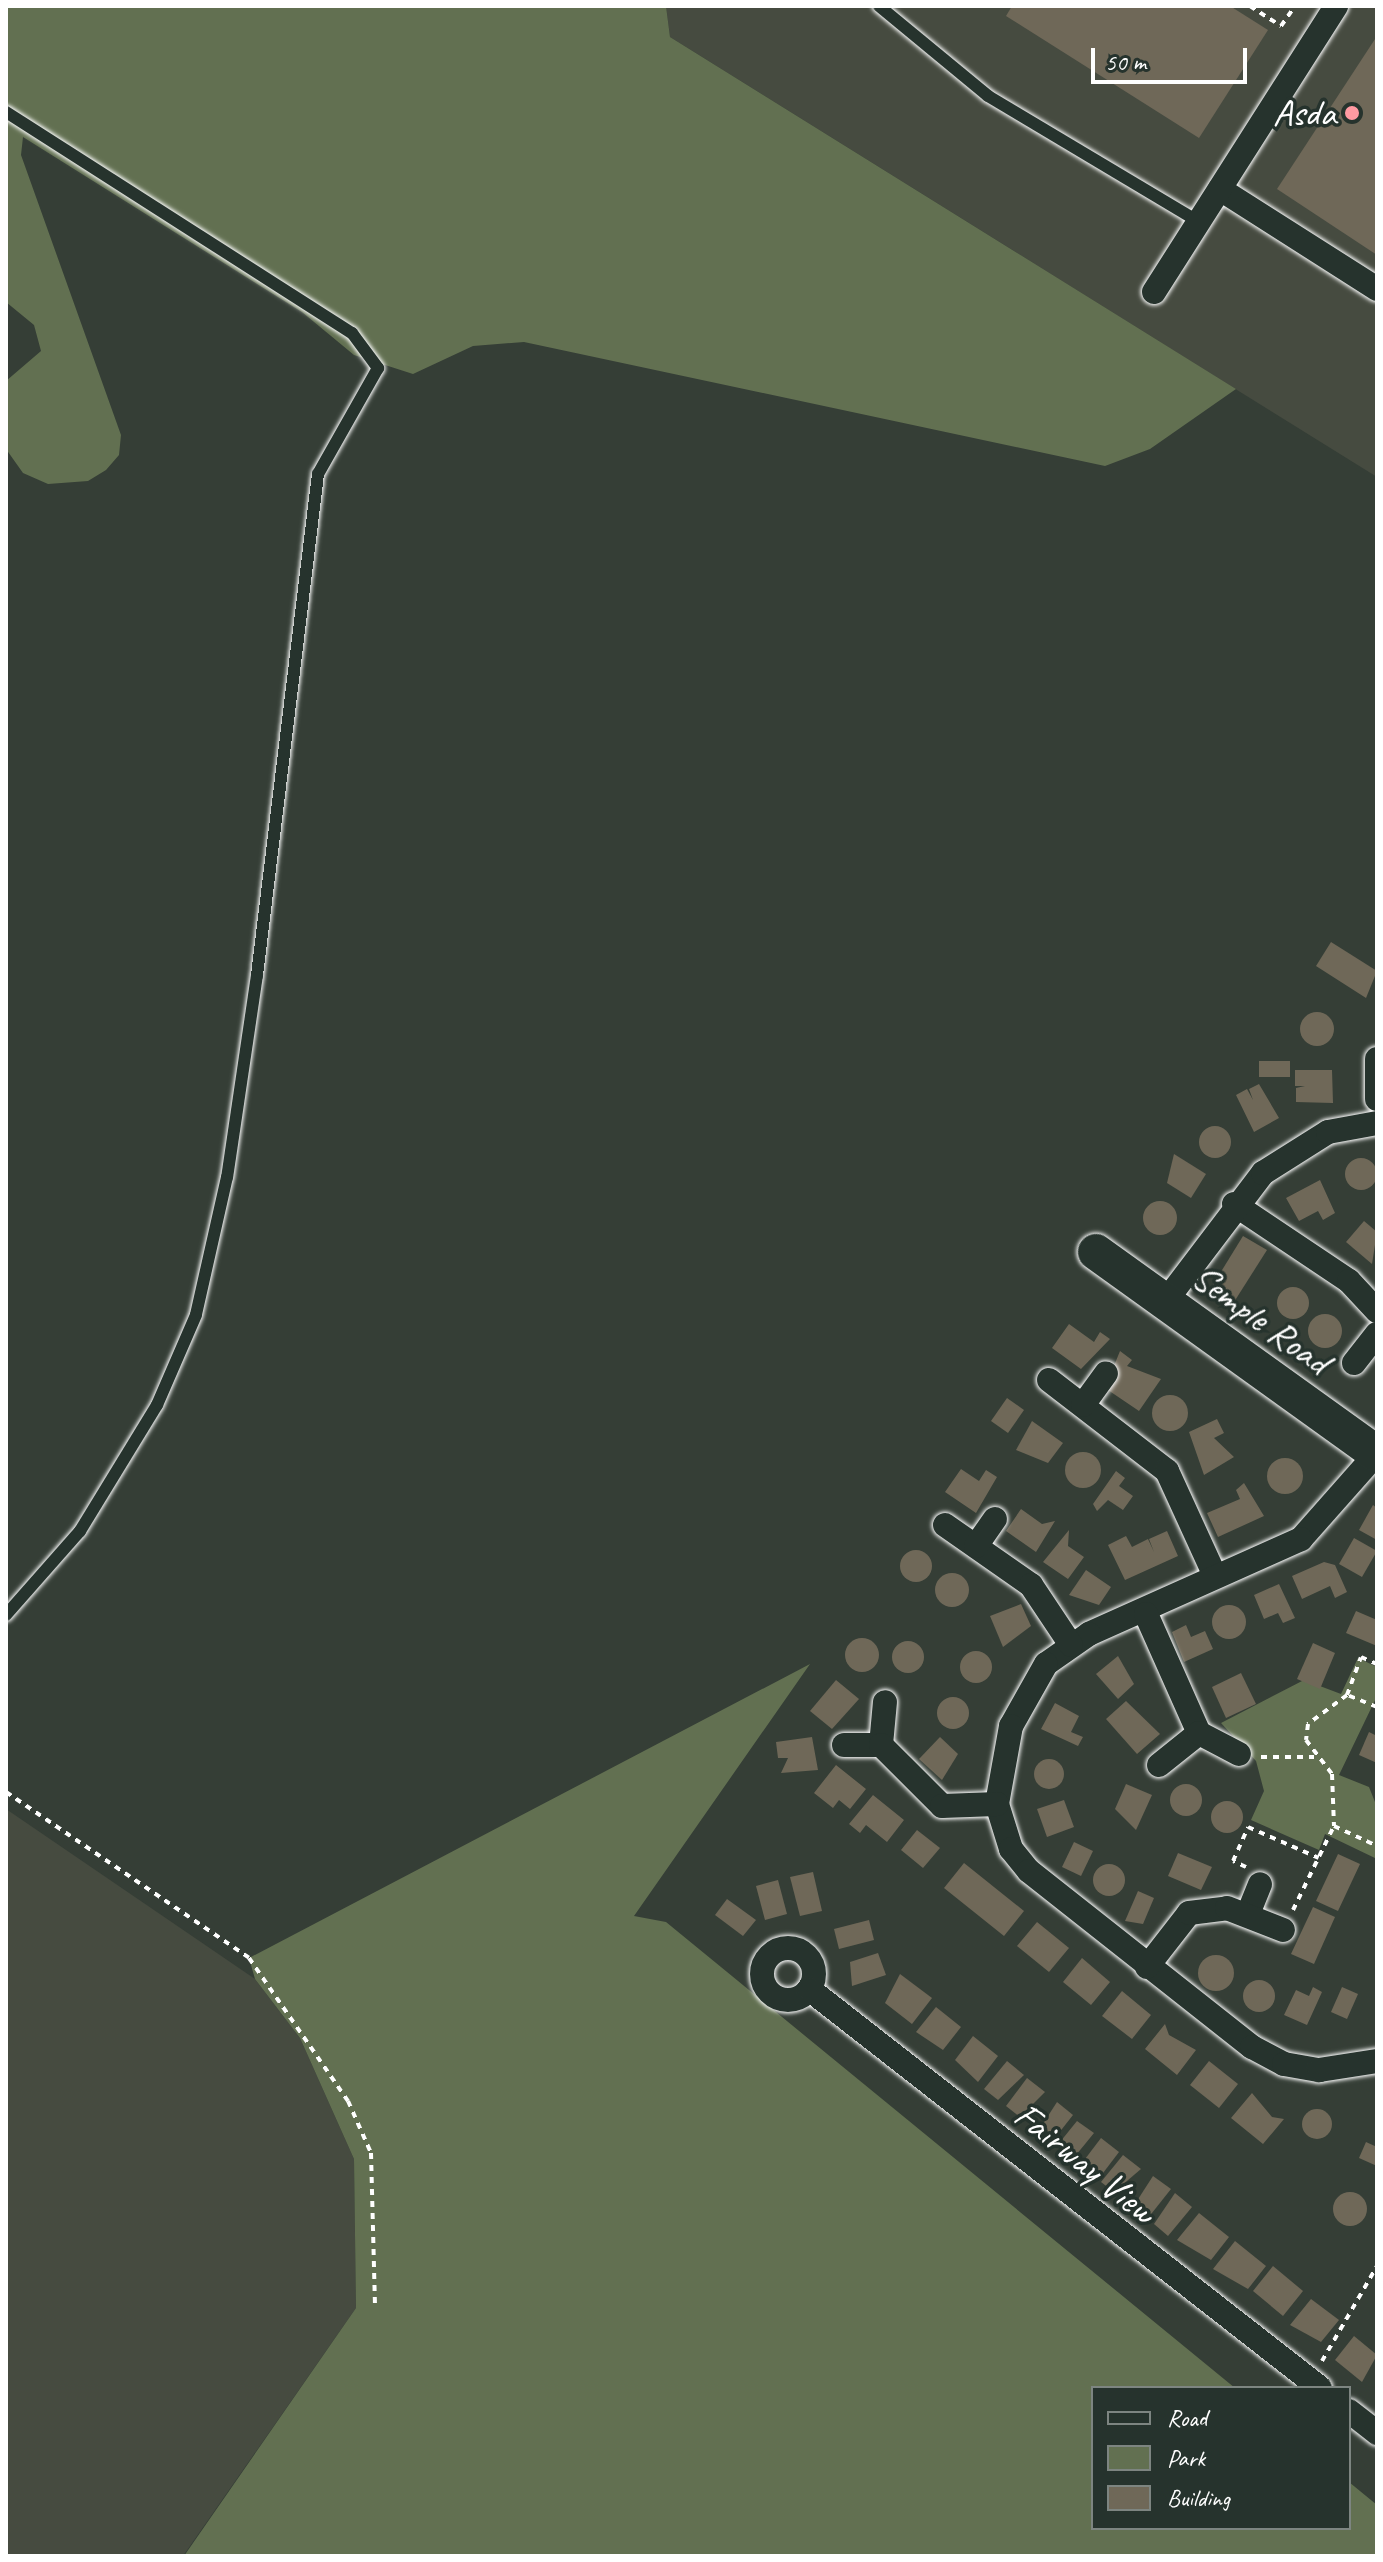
<!DOCTYPE html>
<html>
<head>
<meta charset="utf-8">
<style>
	body { margin:0 }
	#map { position:relative; width:1383px; height:2562px; overflow:hidden; background:#353e36; font-family:Caveat,sans-serif }
	div>[style] { position:absolute }
	.built>* { inset:0; background:#464b40 }
	.green>* { inset:0; background:#627051 }
	.building>* { inset:0; background:#6f6858 }
	.round { border-radius:50% }
	.path>* { height:4px; margin-top:-2px; transform-origin:0; background:repeating-linear-gradient(90deg,#fff 0 6px,transparent 0 12px) }
	.roads { filter:drop-shadow(0 0 2px #fff) drop-shadow(0 0 2px #fff) }
	.lane>* { height:12px; margin:-6px; padding:0 6px; transform-origin:6px; border-radius:6px; background:#26332d }
	.street>* { height:24px; margin:-12px; padding:0 12px; transform-origin:12px; border-radius:12px; background:#26332d }
	.street>.ring { margin:-12px; padding:0; box-sizing:content-box; background:none; border:24px solid #26332d; border-radius:50% }
	.secondary>* { height:36px; margin:-18px; padding:0 18px; transform-origin:18px; border-radius:18px; background:#26332d }
	.dots>* { width:22px; height:22px; translate:-50% -50%; box-sizing:border-box; border:4px solid #26332d; border-radius:50% }
	span { translate:-50% -50%; white-space:nowrap; text-align:center; line-height:1.15; -webkit-text-stroke:7px #26332d; paint-order:stroke }
	.poi-label { font-size:38px; color:#fff }
	.right { translate:-100% -50%; text-align:right }
	.street-label { font-size:38px; color:#fff }
	.frame { position:absolute; inset:0; border:8px solid #fff; pointer-events:none }
	.legend { position:absolute; left:1091px; top:2386px; width:260px; height:144px; box-sizing:border-box; background:#26332d; border:2px solid #7d8581; margin:0; padding:10px 14px; list-style:none; font-size:24px; color:#fff }
	.legend li { display:flex; align-items:center; gap:16px; height:40px }
	.legend b { width:40px; border:2px solid #7d8581 }
	.scale { position:absolute; left:1091px; top:48px; width:156px; height:36px; box-sizing:border-box; border:4px solid #fff; border-top:0; padding-left:10px; font-size:24px; line-height:28px; white-space:nowrap; color:#fff; -webkit-text-stroke:6px #26332d; paint-order:stroke }
</style>
</head>
<body>
<div id="map">
	<div class="built">
		<i style="clip-path:polygon(666px 6px,1377px 6px,1377px 477px,670px 37px)"></i>
		<i style="clip-path:polygon(6px 1809px,255px 1979px,300px 2038px,354px 2159px,356px 2308px,183px 2556px,6px 2556px)"></i>
	</div>
	<div class="green">
		<i style="clip-path:polygon(6px 6px,666px 6px,670px 37px,1236px 389px,1150px 449px,1105px 466px,524px 342px,473px 346px,413px 374px,354px 355px,302px 312px,23px 137px,21px 155px,121px 435px,119px 455px,106px 470px,88px 481px,48px 484px,23px 473px,6px 449px,6px 381px,41px 351px,34px 325px,6px 302px)"></i>
		<i style="clip-path:polygon(1358px 1658px,1377px 1667px,1377px 1696px,1339px 1775px,1369px 1787px,1377px 1807px,1377px 1859px,1325px 1834px,1319px 1850px,1251px 1820px,1264px 1791px,1256px 1761px,1221px 1723px,1304px 1680px,1341px 1694px)"></i>
		<i style="clip-path:polygon(810px 1664px,634px 1916px,666px 1922px,1235px 2388px,1093px 2388px,1093px 2528px,1349px 2528px,1349px 2482px,1377px 2505px,1377px 2556px,184px 2556px,356px 2308px,354px 2159px,300px 2038px,255px 1979px,249px 1958px)"></i>
	</div>
	<div class="building">
		<i style="clip-path:polygon(1012px 6px,1230px 6px,1268px 30px,1199px 138px,1006px 16px)"></i>
		<i style="clip-path:polygon(1377px 36px,1377px 255px,1277px 189px)"></i>
		<i style="clip-path:polygon(1331px 942px,1377px 971px,1366px 998px,1316px 966px)"></i>
		<i class="round" style="left:1300px;top:1012px;width:34px;height:34px"></i>
		<i style="clip-path:polygon(1259px 1061px,1290px 1061px,1290px 1077px,1259px 1077px)"></i>
		<i style="clip-path:polygon(1295px 1070px,1332px 1070px,1333px 1103px,1296px 1102px,1296px 1088px,1305px 1086px,1295px 1086px)"></i>
		<i style="clip-path:polygon(1259px 1084px,1279px 1118px,1254px 1132px,1236px 1095px,1247px 1089px,1253px 1100px,1249px 1089px)"></i>
		<i class="round" style="left:1199px;top:1126px;width:32px;height:32px"></i>
		<i style="clip-path:polygon(1174px 1154px,1206px 1174px,1191px 1198px,1167px 1183px)"></i>
		<i class="round" style="left:1345px;top:1158px;width:32px;height:32px"></i>
		<i style="clip-path:polygon(1320px 1180px,1335px 1213px,1323px 1220px,1318px 1211px,1299px 1221px,1286px 1198px)"></i>
		<i class="round" style="left:1143px;top:1201px;width:34px;height:34px"></i>
		<i style="clip-path:polygon(1364px 1221px,1377px 1232px,1372px 1264px,1346px 1242px)"></i>
		<i style="clip-path:polygon(1243px 1236px,1267px 1250px,1234px 1302px,1211px 1288px)"></i>
		<i class="round" style="left:1277px;top:1287px;width:32px;height:32px"></i>
		<i class="round" style="left:1308px;top:1314px;width:34px;height:34px"></i>
		<i style="clip-path:polygon(1069px 1324px,1094px 1342px,1100px 1332px,1110px 1339px,1081px 1369px,1052px 1348px)"></i>
		<i style="clip-path:polygon(1120px 1351px,1132px 1360px,1127px 1366px,1161px 1379px,1139px 1411px,1105px 1388px)"></i>
		<i class="round" style="left:1152px;top:1395px;width:36px;height:36px"></i>
		<i style="clip-path:polygon(1007px 1398px,1024px 1410px,1008px 1433px,991px 1421px)"></i>
		<i style="clip-path:polygon(1217px 1419px,1224px 1433px,1214px 1438px,1234px 1457px,1204px 1475px,1189px 1432px)"></i>
		<i style="clip-path:polygon(1032px 1421px,1063px 1443px,1048px 1463px,1016px 1450px)"></i>
		<i class="round" style="left:1065px;top:1452px;width:36px;height:36px"></i>
		<i class="round" style="left:1267px;top:1458px;width:36px;height:36px"></i>
		<i style="clip-path:polygon(961px 1469px,979px 1481px,986px 1470px,997px 1477px,976px 1513px,945px 1492px)"></i>
		<i style="clip-path:polygon(1116px 1471px,1125px 1478px,1119px 1486px,1133px 1496px,1123px 1510px,1108px 1500px,1097px 1511px,1093px 1504px)"></i>
		<i style="clip-path:polygon(1244px 1483px,1264px 1516px,1218px 1537px,1207px 1513px,1240px 1499px,1236px 1490px)"></i>
		<i style="clip-path:polygon(1373px 1505px,1377px 1508px,1377px 1540px,1359px 1530px)"></i>
		<i style="clip-path:polygon(1021px 1509px,1042px 1524px,1055px 1521px,1036px 1552px,1006px 1531px)"></i>
		<i style="clip-path:polygon(1069px 1530px,1068px 1546px,1084px 1557px,1068px 1579px,1043px 1562px)"></i>
		<i style="clip-path:polygon(1167px 1531px,1178px 1556px,1125px 1580px,1108px 1545px,1126px 1536px,1132px 1547px,1148px 1539px,1154px 1552px,1149px 1539px)"></i>
		<i style="clip-path:polygon(1354px 1538px,1377px 1551px,1362px 1577px,1339px 1564px)"></i>
		<i class="round" style="left:900px;top:1550px;width:32px;height:32px"></i>
		<i style="clip-path:polygon(1324px 1562px,1335px 1565px,1347px 1592px,1335px 1598px,1330px 1586px,1302px 1599px,1292px 1576px)"></i>
		<i style="clip-path:polygon(1086px 1570px,1111px 1587px,1099px 1605px,1069px 1595px)"></i>
		<i class="round" style="left:935px;top:1573px;width:34px;height:34px"></i>
		<i style="clip-path:polygon(1279px 1584px,1295px 1618px,1283px 1623px,1278px 1613px,1264px 1619px,1254px 1595px)"></i>
		<i style="clip-path:polygon(1021px 1604px,1031px 1626px,1003px 1647px,990px 1616px)"></i>
		<i class="round" style="left:1212px;top:1605px;width:34px;height:34px"></i>
		<i style="clip-path:polygon(1356px 1611px,1377px 1620px,1377px 1646px,1346px 1633px)"></i>
		<i style="clip-path:polygon(1186px 1625px,1191px 1637px,1205px 1631px,1213px 1649px,1184px 1662px,1172px 1632px)"></i>
		<i class="round" style="left:845px;top:1638px;width:34px;height:34px"></i>
		<i class="round" style="left:892px;top:1641px;width:32px;height:32px"></i>
		<i style="clip-path:polygon(1313px 1643px,1335px 1653px,1320px 1689px,1297px 1679px)"></i>
		<i class="round" style="left:960px;top:1651px;width:32px;height:32px"></i>
		<i style="clip-path:polygon(1118px 1656px,1134px 1684px,1118px 1699px,1096px 1674px)"></i>
		<i style="clip-path:polygon(1241px 1673px,1256px 1704px,1226px 1718px,1212px 1687px)"></i>
		<i style="clip-path:polygon(836px 1680px,859px 1699px,832px 1729px,810px 1711px)"></i>
		<i class="round" style="left:937px;top:1697px;width:32px;height:32px"></i>
		<i style="clip-path:polygon(1126px 1701px,1160px 1734px,1137px 1754px,1106px 1719px)"></i>
		<i style="clip-path:polygon(1055px 1703px,1079px 1716px,1071px 1732px,1083px 1737px,1078px 1746px,1041px 1729px)"></i>
		<i style="clip-path:polygon(1369px 1732px,1377px 1736px,1377px 1763px,1359px 1755px)"></i>
		<i style="clip-path:polygon(812px 1737px,818px 1770px,781px 1773px,788px 1758px,778px 1758px,776px 1742px)"></i>
		<i style="clip-path:polygon(940px 1737px,958px 1754px,942px 1780px,919px 1759px)"></i>
		<i class="round" style="left:1034px;top:1759px;width:30px;height:30px"></i>
		<i style="clip-path:polygon(836px 1765px,866px 1789px,850px 1809px,839px 1800px,833px 1808px,814px 1793px)"></i>
		<i class="round" style="left:1170px;top:1784px;width:32px;height:32px"></i>
		<i style="clip-path:polygon(1126px 1784px,1152px 1795px,1136px 1830px,1115px 1809px)"></i>
		<i style="clip-path:polygon(873px 1795px,904px 1820px,887px 1842px,866px 1825px,860px 1833px,849px 1824px)"></i>
		<i style="clip-path:polygon(1064px 1800px,1074px 1827px,1047px 1837px,1037px 1809px)"></i>
		<i class="round" style="left:1211px;top:1801px;width:32px;height:32px"></i>
		<i style="clip-path:polygon(917px 1830px,940px 1848px,923px 1868px,901px 1850px)"></i>
		<i style="clip-path:polygon(1074px 1842px,1093px 1851px,1081px 1876px,1062px 1867px)"></i>
		<i style="clip-path:polygon(1178px 1853px,1212px 1867px,1201px 1890px,1168px 1876px)"></i>
		<i style="clip-path:polygon(1338px 1854px,1360px 1864px,1338px 1911px,1316px 1901px)"></i>
		<i style="clip-path:polygon(964px 1863px,1024px 1911px,1004px 1936px,944px 1888px)"></i>
		<i class="round" style="left:1093px;top:1864px;width:32px;height:32px"></i>
		<i style="clip-path:polygon(813px 1872px,822px 1911px,800px 1916px,790px 1877px)"></i>
		<i style="clip-path:polygon(778px 1880px,787px 1914px,765px 1920px,756px 1886px)"></i>
		<i style="clip-path:polygon(1138px 1891px,1154px 1898px,1143px 1924px,1125px 1921px)"></i>
		<i style="clip-path:polygon(727px 1899px,756px 1920px,743px 1936px,715px 1915px)"></i>
		<i style="clip-path:polygon(1313px 1907px,1335px 1917px,1314px 1964px,1291px 1954px)"></i>
		<i style="clip-path:polygon(869px 1920px,874px 1940px,839px 1949px,834px 1929px)"></i>
		<i style="clip-path:polygon(1037px 1922px,1069px 1948px,1049px 1972px,1017px 1946px)"></i>
		<i style="clip-path:polygon(878px 1953px,886px 1975px,852px 1986px,850px 1962px)"></i>
		<i class="round" style="left:1198px;top:1955px;width:36px;height:36px"></i>
		<i style="clip-path:polygon(1082px 1958px,1110px 1982px,1091px 2005px,1063px 1982px)"></i>
		<i style="clip-path:polygon(900px 1974px,932px 1998px,912px 2024px,885px 2003px)"></i>
		<i class="round" style="left:1243px;top:1980px;width:32px;height:32px"></i>
		<i style="clip-path:polygon(1313px 1987px,1322px 1992px,1307px 2025px,1284px 2015px,1296px 1990px,1309px 1996px)"></i>
		<i style="clip-path:polygon(1342px 1987px,1358px 1994px,1347px 2019px,1331px 2012px)"></i>
		<i style="clip-path:polygon(1122px 1991px,1151px 2015px,1132px 2039px,1102px 2016px)"></i>
		<i style="clip-path:polygon(936px 2007px,961px 2027px,943px 2050px,916px 2032px)"></i>
		<i style="clip-path:polygon(1165px 2024px,1169px 2035px,1196px 2050px,1177px 2075px,1145px 2049px)"></i>
		<i style="clip-path:polygon(973px 2036px,998px 2056px,978px 2082px,955px 2060px)"></i>
		<i style="clip-path:polygon(1007px 2061px,1024px 2075px,998px 2100px,984px 2089px)"></i>
		<i style="clip-path:polygon(1209px 2061px,1238px 2084px,1219px 2108px,1190px 2085px)"></i>
		<i style="clip-path:polygon(1027px 2078px,1045px 2092px,1020px 2117px,1006px 2106px)"></i>
		<i style="clip-path:polygon(1252px 2093px,1272px 2117px,1284px 2119px,1263px 2144px,1231px 2118px)"></i>
		<i style="clip-path:polygon(1057px 2102px,1073px 2115px,1051px 2143px,1037px 2133px)"></i>
		<i class="round" style="left:1302px;top:2109px;width:30px;height:30px"></i>
		<i style="clip-path:polygon(1077px 2121px,1094px 2133px,1072px 2160px,1060px 2142px)"></i>
		<i style="clip-path:polygon(1101px 2138px,1119px 2152px,1100px 2177px,1092px 2176px,1079px 2167px)"></i>
		<i style="clip-path:polygon(1366px 2142px,1377px 2147px,1377px 2166px,1359px 2158px)"></i>
		<i style="clip-path:polygon(1123px 2155px,1141px 2169px,1114px 2192px,1101px 2182px)"></i>
		<i style="clip-path:polygon(1153px 2176px,1171px 2189px,1148px 2218px,1133px 2207px)"></i>
		<i class="round" style="left:1333px;top:2192px;width:34px;height:34px"></i>
		<i style="clip-path:polygon(1175px 2193px,1192px 2207px,1168px 2236px,1154px 2224px)"></i>
		<i style="clip-path:polygon(1199px 2213px,1229px 2237px,1211px 2260px,1177px 2240px)"></i>
		<i style="clip-path:polygon(1235px 2241px,1266px 2266px,1248px 2289px,1213px 2269px)"></i>
		<i style="clip-path:polygon(1273px 2266px,1303px 2291px,1283px 2316px,1253px 2291px)"></i>
		<i style="clip-path:polygon(1311px 2299px,1339px 2320px,1321px 2342px,1290px 2325px)"></i>
		<i style="clip-path:polygon(1354px 2336px,1377px 2355px,1362px 2382px,1335px 2360px)"></i>
	</div>
	<div class="path">
		<i style="left:1250px;top:6px;width:37px;rotate:33deg"></i>
		<i style="left:1281px;top:26px;width:24px;rotate:-55deg"></i>
		<i style="left:1347px;top:1695px;width:40px;rotate:-69.8deg"></i>
		<i style="left:1361px;top:1657px;width:17px;rotate:24deg"></i>
		<i style="left:1377px;top:1707px;width:32px;rotate:-158deg"></i>
		<i style="left:1347px;top:1695px;width:49px;rotate:143.4deg"></i>
		<i style="left:1308px;top:1724px;width:16px;rotate:97deg"></i>
		<i style="left:1306px;top:1740px;width:43px;rotate:52.6deg"></i>
		<i style="left:1332px;top:1774px;width:52px;rotate:87.8deg"></i>
		<i style="left:1334px;top:1826px;width:47px;rotate:24.9deg"></i>
		<i style="left:1261px;top:1757px;width:53px"></i>
		<i style="left:6px;top:1792px;width:294px;rotate:34.3deg"></i>
		<i style="left:249px;top:1958px;width:174px;rotate:55.3deg"></i>
		<i style="left:348px;top:2101px;width:57px;rotate:66.1deg"></i>
		<i style="left:371px;top:2153px;width:154px;rotate:88.5deg"></i>
		<i style="left:1246px;top:1867px;width:14px;rotate:-155deg"></i>
		<i style="left:1233px;top:1861px;width:37px;rotate:-66deg"></i>
		<i style="left:1248px;top:1827px;width:77px;rotate:23.6deg"></i>
		<i style="left:1293px;top:1910px;width:93px;rotate:-64deg"></i>
		<i style="left:1322px;top:2361px;width:110px;rotate:-59.9deg"></i>
	</div>
	<div class="roads">
		<div class="lane">
			<i style="left:879px;top:6px;width:141px;rotate:39.5deg"></i>
			<i style="left:988px;top:96px;width:246px;rotate:30.8deg"></i>
			<i style="left:6px;top:112px;width:411px;rotate:32.6deg"></i>
			<i style="left:352px;top:333px;width:44px;rotate:53.4deg"></i>
			<i style="left:378px;top:368px;width:122px;rotate:119.5deg"></i>
			<i style="left:318px;top:474px;width:505px;rotate:96.94deg"></i>
			<i style="left:257px;top:975px;width:204px;rotate:98.4deg"></i>
			<i style="left:227px;top:1177px;width:141px;rotate:102.7deg"></i>
			<i style="left:196px;top:1315px;width:98px;rotate:113.4deg"></i>
			<i style="left:157px;top:1405px;width:148px;rotate:121.4deg"></i>
			<i style="left:80px;top:1531px;width:112px;rotate:131.4deg"></i>
		</div>
		<div class="street">
			<i style="left:1220px;top:189px;width:186px;rotate:32.5deg"></i>
			<i style="left:1154px;top:292px;width:339px;rotate:-57.5deg"></i>
			<i style="left:1377px;top:1059px;width:40px;rotate:90deg"></i>
			<i style="left:1234px;top:1204px;width:138px;rotate:33.8deg"></i>
			<i style="left:1349px;top:1281px;width:41px;rotate:47deg"></i>
			<i style="left:1165px;top:1302px;width:162px;rotate:-52.8deg"></i>
			<i style="left:1263px;top:1173px;width:77px;rotate:-32.2deg"></i>
			<i style="left:1328px;top:1132px;width:50px;rotate:-10.4deg"></i>
			<i style="left:1354px;top:1363px;width:37px;rotate:-52deg"></i>
			<i style="left:1049px;top:1380px;width:149px;rotate:37.6deg"></i>
			<i style="left:1167px;top:1471px;width:115px;rotate:65.4deg"></i>
			<i style="left:1083px;top:1405px;width:39px;rotate:-54deg"></i>
			<i style="left:1377px;top:1453px;width:115px;rotate:131.5deg"></i>
			<i style="left:1301px;top:1539px;width:232px;rotate:155.9deg"></i>
			<i style="left:1089px;top:1634px;width:52px;rotate:145.1deg"></i>
			<i style="left:1046px;top:1664px;width:71px;rotate:119.4deg"></i>
			<i style="left:1011px;top:1726px;width:79px;rotate:100.2deg"></i>
			<i style="left:997px;top:1804px;width:47px;rotate:72.7deg"></i>
			<i style="left:1011px;top:1849px;width:28px;rotate:51deg"></i>
			<i style="left:1029px;top:1871px;width:284px;rotate:38.3deg"></i>
			<i style="left:1252px;top:2047px;width:36px;rotate:28deg"></i>
			<i style="left:1284px;top:2064px;width:36px;rotate:10deg"></i>
			<i style="left:1319px;top:2070px;width:59px;rotate:-8.8deg"></i>
			<i style="left:945px;top:1525px;width:105px;rotate:34.9deg"></i>
			<i style="left:1031px;top:1585px;width:72px;rotate:56.3deg"></i>
			<i style="left:976px;top:1546px;width:33px;rotate:-55deg"></i>
			<i style="left:1146px;top:1614px;width:130px;rotate:66deg"></i>
			<i style="left:844px;top:1745px;width:37px"></i>
			<i style="left:881px;top:1745px;width:43px;rotate:-84.7deg"></i>
			<i style="left:881px;top:1745px;width:86px;rotate:45deg"></i>
			<i style="left:942px;top:1806px;width:55px;rotate:-2.1deg"></i>
			<i style="left:1159px;top:1765px;width:51px;rotate:-38.7deg"></i>
			<i style="left:1199px;top:1733px;width:45px;rotate:27.7deg"></i>
			<i style="left:1248px;top:1914px;width:32px;rotate:-68deg"></i>
			<i class="ring" style="left:762px;top:1948px;width:28px;height:28px"></i>
			<i style="left:1147px;top:1967px;width:68px;rotate:-52.1deg"></i>
			<i style="left:1189px;top:1913px;width:38px;rotate:-7deg"></i>
			<i style="left:1227px;top:1908px;width:60px;rotate:21.4deg"></i>
			<i style="left:809px;top:1989px;width:648px;rotate:37.98deg"></i>
			<i style="left:1349px;top:2411px;width:36px;rotate:38deg"></i>
		</div>
		<div class="secondary">
			<i style="left:1096px;top:1252px;width:346px;rotate:35.7deg"></i>
		</div>
	</div>
	<div class="dots">
		<i style="left:1352px;top:113px;background:#ff9aa2"></i>
	</div>
	<div class="poi-label">
		<span class="right" style="left:1336px;top:113px">Asda</span>
	</div>
	<div class="street-label">
		<span style="left:1261px;top:1319px;rotate:36deg">Semple Road</span>
		<span style="left:1085px;top:2163px;rotate:39deg">Fairway View</span>
	</div>
	<div class="frame"></div>
	<ul class="legend">
	<li><b style="height:10px;background:#26332d"></b>Road</li>
	<li><b style="height:22px;background:#627051"></b>Park</li>
	<li><b style="height:22px;background:#6f6858"></b>Building</li>
	</ul>
	<div class="scale">50 m</div>
</div>
</body>
</html>
